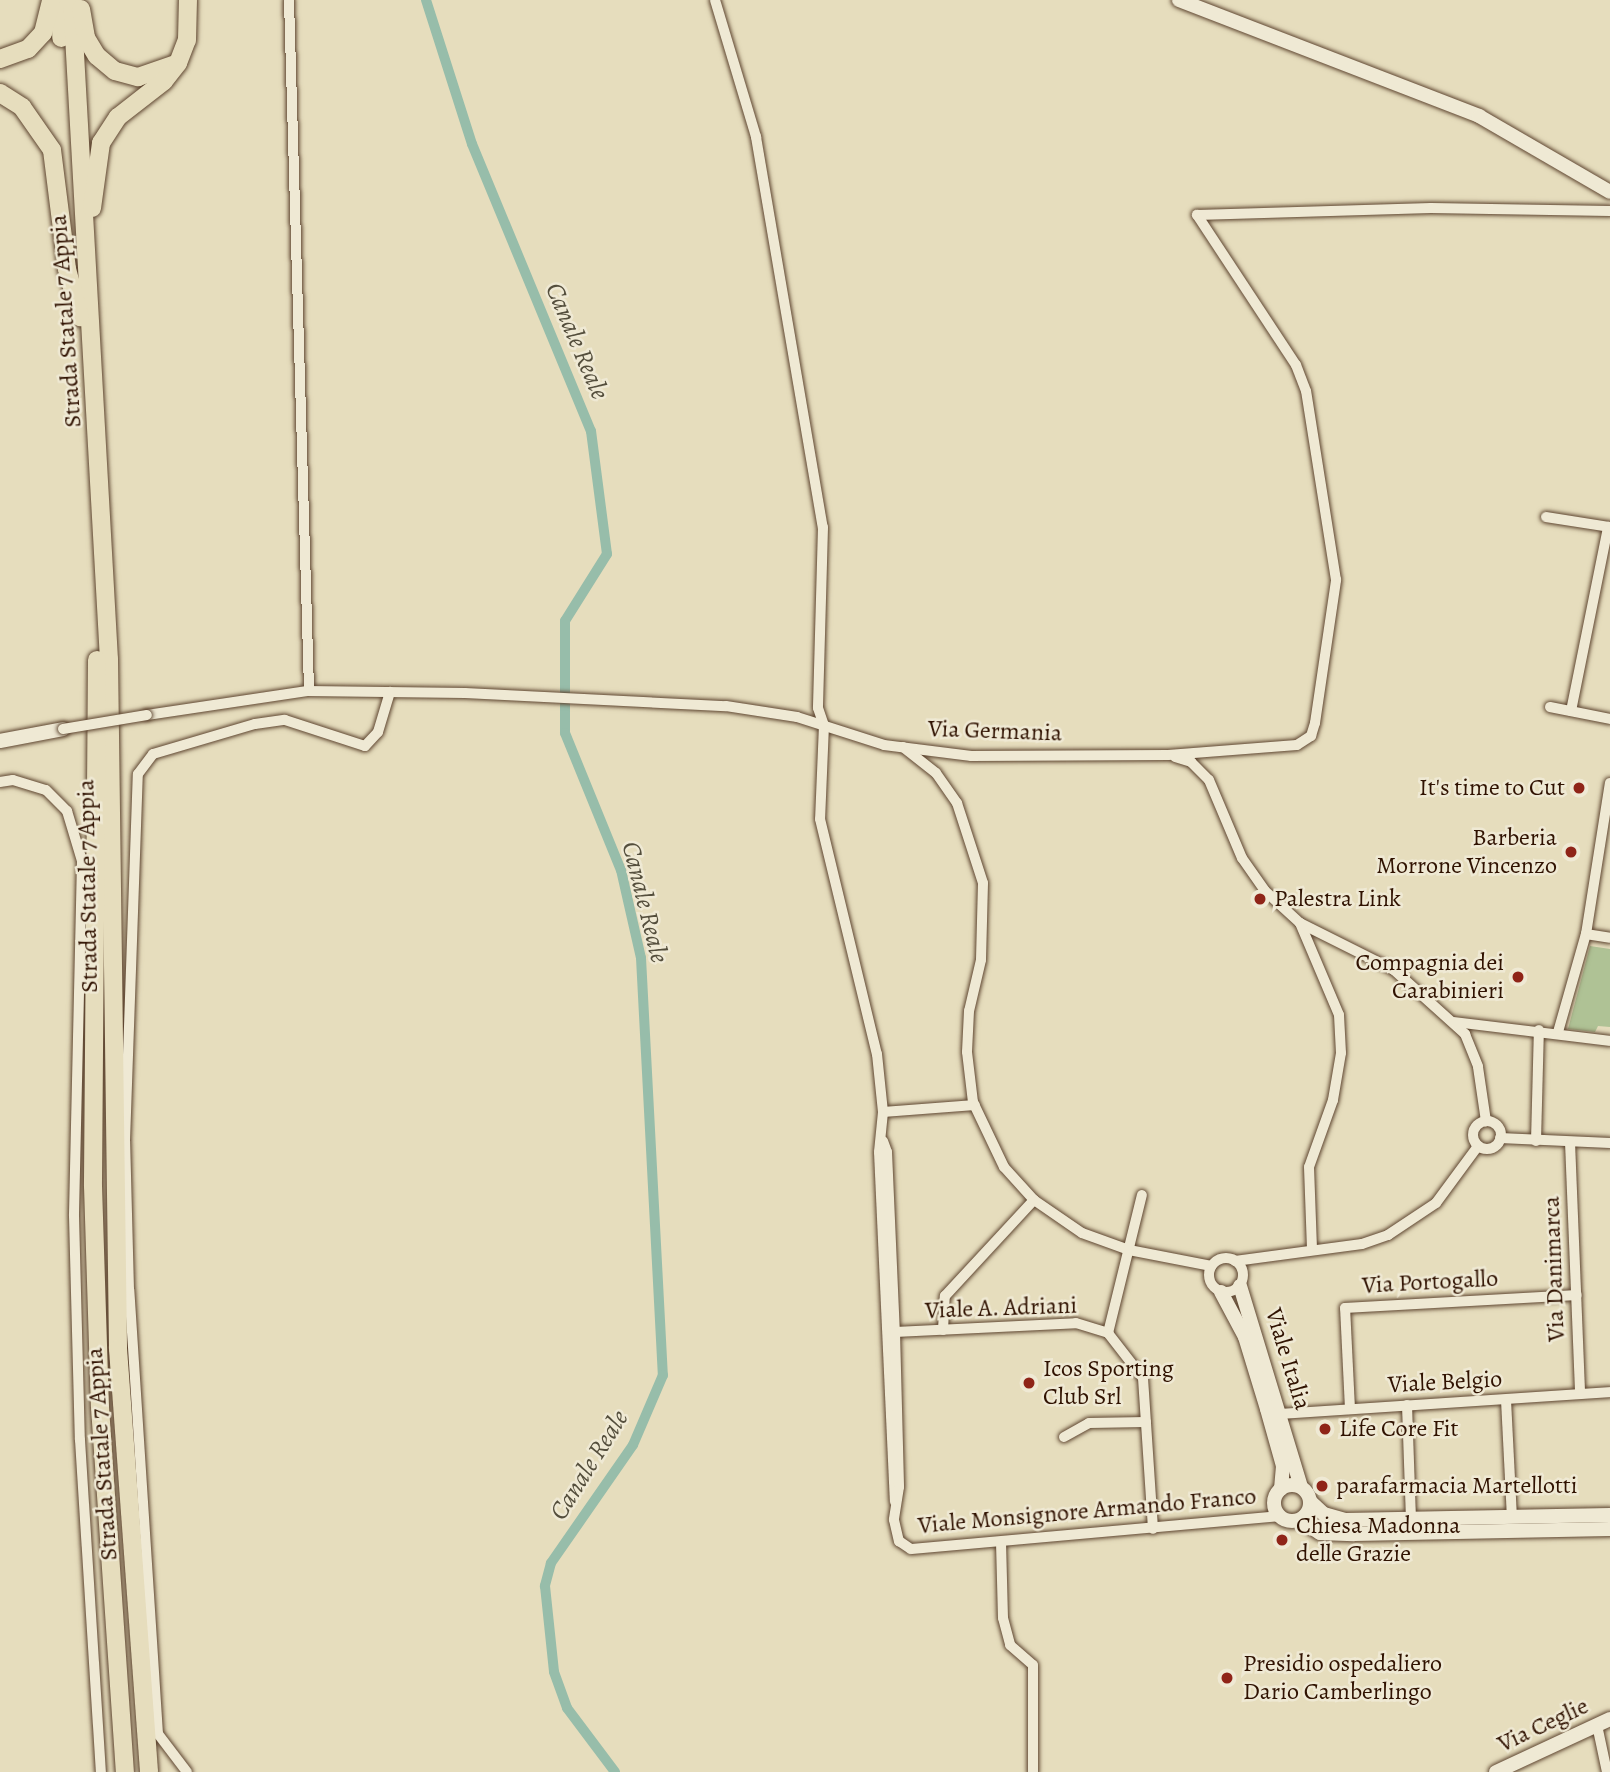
<!DOCTYPE html>
<html>
<head>
<meta charset="utf-8">
<style>
	body { margin:0 }
	#map { position:relative; width:1610px; height:1772px; overflow:hidden; background:#e6ddbd; font-family:Alegreya,serif }
	div>[style] { position:absolute }
	.green>* { inset:0; background:#afc295 }
	.canal>* { height:10px; margin:-5px; padding:0 5px; transform-origin:5px; border-radius:5px; background:#97bdaa }
	.roads { filter:drop-shadow(0 0 2px #5e4530) drop-shadow(0 0 2px #5e4530) }
	.street>* { height:10px; margin:-5px; padding:0 5px; transform-origin:5px; border-radius:5px; background:#efe9d4 }
	.street>.ring { margin:-5px; padding:0; box-sizing:content-box; background:none; border:10px solid #efe9d4; border-radius:50% }
	.secondary>* { height:14px; margin:-7px; padding:0 7px; transform-origin:7px; border-radius:7px; background:#efe9d4 }
	.secondary>.ring { margin:-7px; padding:0; box-sizing:content-box; background:none; border:14px solid #efe9d4; border-radius:50% }
	.highway>* { height:18px; margin:-9px; padding:0 9px; transform-origin:9px; border-radius:9px; background:#e6ddbd }
	.bridges { filter:drop-shadow(0 0 2px #5e4530) drop-shadow(0 0 2px #5e4530) }
	.street-bridge>* { height:10px; margin:-5px; padding:0 5px; transform-origin:5px; border-radius:5px; background:#efe9d4 }
	.dots>* { width:19px; height:19px; translate:-50% -50%; box-sizing:border-box; border:4px solid #efe9d4; border-radius:50% }
	span { translate:-50% -50%; white-space:nowrap; text-align:center; line-height:1.15; -webkit-text-stroke:5px #efe9d4; paint-order:stroke }
	.street-label { font-size:24px; color:#301201 }
	.poi-label { font-size:24px; color:#301201 }
	.right { translate:-100% -50%; text-align:right }
	.left { translate:0 -50%; text-align:left }
	.water-label { font-size:26px; color:#544e3c; font-style:italic }
</style>
</head>
<body>
<div id="map">
	<div class="green">
		<i style="clip-path:polygon(1590px 946px,1610px 949px,1610px 1027px,1598px 1026px,1595px 1032px,1568px 1029px)"></i>
	</div>
	<div class="canal">
		<i style="left:426px;top:0;width:151px;rotate:72.3deg"></i>
		<i style="left:472px;top:144px;width:311px;rotate:67.5deg"></i>
		<i style="left:591px;top:431px;width:124px;rotate:82.6deg"></i>
		<i style="left:607px;top:554px;width:79px;rotate:122.1deg"></i>
		<i style="left:565px;top:621px;width:112px;rotate:90deg"></i>
		<i style="left:565px;top:733px;width:148px;rotate:67.8deg"></i>
		<i style="left:621px;top:870px;width:90px;rotate:77.2deg"></i>
		<i style="left:641px;top:958px;width:418px;rotate:87deg"></i>
		<i style="left:663px;top:1375px;width:76px;rotate:113.2deg"></i>
		<i style="left:633px;top:1445px;width:144px;rotate:124.8deg"></i>
		<i style="left:551px;top:1563px;width:24px;rotate:105deg"></i>
		<i style="left:545px;top:1586px;width:86px;rotate:84deg"></i>
		<i style="left:554px;top:1672px;width:38px;rotate:70deg"></i>
		<i style="left:567px;top:1708px;width:80px;rotate:53.1deg"></i>
	</div>
	<div class="roads">
		<div class="street">
			<i style="left:289px;top:0;width:691px;rotate:88.34deg"></i>
			<i style="left:715px;top:0;width:143px;rotate:73.3deg"></i>
			<i style="left:756px;top:137px;width:396px;rotate:80.3deg"></i>
			<i style="left:823px;top:527px;width:181px;rotate:91.6deg"></i>
			<i style="left:818px;top:708px;width:18px;rotate:71deg"></i>
			<i style="left:824px;top:725px;width:94px;rotate:92.4deg"></i>
			<i style="left:820px;top:819px;width:242px;rotate:76.4deg"></i>
			<i style="left:877px;top:1054px;width:58px;rotate:84.1deg"></i>
			<i style="left:883px;top:1112px;width:40px;rotate:95.7deg"></i>
			<i style="left:879px;top:1152px;width:350px;rotate:87.4deg"></i>
			<i style="left:1546px;top:517px;width:65px;rotate:8.9deg"></i>
			<i style="left:1550px;top:707px;width:61px;rotate:11.3deg"></i>
			<i style="left:1571px;top:711px;width:188px;rotate:-78.6deg"></i>
			<i style="left:147px;top:715px;width:162px;rotate:-8.5deg"></i>
			<i style="left:307px;top:691px;width:158px;rotate:0.7deg"></i>
			<i style="left:465px;top:693px;width:261px;rotate:2.9deg"></i>
			<i style="left:726px;top:706px;width:72px;rotate:8.8deg"></i>
			<i style="left:797px;top:717px;width:91px;rotate:17.8deg"></i>
			<i style="left:884px;top:745px;width:88px;rotate:7.2deg"></i>
			<i style="left:971px;top:756px;width:197px;rotate:-0.3deg"></i>
			<i style="left:1168px;top:755px;width:129px;rotate:-4.4deg"></i>
			<i style="left:1297px;top:745px;width:17px;rotate:-33deg"></i>
			<i style="left:1311px;top:736px;width:14px;rotate:-73deg"></i>
			<i style="left:1315px;top:723px;width:145px;rotate:-81.6deg"></i>
			<i style="left:1336px;top:580px;width:191px;rotate:-99deg"></i>
			<i style="left:1306px;top:391px;width:28px;rotate:-111deg"></i>
			<i style="left:1296px;top:365px;width:180px;rotate:-123.4deg"></i>
			<i style="left:1197px;top:215px;width:234px;rotate:-1.7deg"></i>
			<i style="left:1431px;top:208px;width:179px;rotate:1deg"></i>
			<i style="left:903px;top:747px;width:42px;rotate:38.2deg"></i>
			<i style="left:936px;top:773px;width:37px;rotate:55deg"></i>
			<i style="left:957px;top:803px;width:84px;rotate:72deg"></i>
			<i style="left:983px;top:883px;width:77px;rotate:91.5deg"></i>
			<i style="left:981px;top:960px;width:52px;rotate:103.2deg"></i>
			<i style="left:969px;top:1011px;width:41px;rotate:92.8deg"></i>
			<i style="left:967px;top:1052px;width:50px;rotate:83.2deg"></i>
			<i style="left:973px;top:1102px;width:72px;rotate:64.5deg"></i>
			<i style="left:1004px;top:1167px;width:45px;rotate:47.7deg"></i>
			<i style="left:1034px;top:1200px;width:58px;rotate:34.5deg"></i>
			<i style="left:1082px;top:1233px;width:50px;rotate:19.9deg"></i>
			<i style="left:1129px;top:1250px;width:84px;rotate:11deg"></i>
			<i style="left:1175px;top:757px;width:17px;rotate:17deg"></i>
			<i style="left:1191px;top:762px;width:25px;rotate:45deg"></i>
			<i style="left:1209px;top:780px;width:85px;rotate:67.1deg"></i>
			<i style="left:1242px;top:858px;width:39px;rotate:55deg"></i>
			<i style="left:1264px;top:890px;width:49px;rotate:42.5deg"></i>
			<i style="left:1300px;top:923px;width:105px;rotate:26.6deg"></i>
			<i style="left:1394px;top:970px;width:96px;rotate:42deg"></i>
			<i style="left:1465px;top:1034px;width:35px;rotate:68deg"></i>
			<i style="left:1478px;top:1067px;width:55px;rotate:81.6deg"></i>
			<i style="left:0;top:782px;width:13px;rotate:-9deg"></i>
			<i style="left:13px;top:780px;width:34px;rotate:17deg"></i>
			<i style="left:46px;top:790px;width:30px;rotate:45deg"></i>
			<i style="left:67px;top:811px;width:52px;rotate:73.3deg"></i>
			<i style="left:82px;top:861px;width:355px;rotate:91.3deg"></i>
			<i style="left:74px;top:1216px;width:224px;rotate:88.5deg"></i>
			<i style="left:80px;top:1440px;width:333px;rotate:86.4deg"></i>
			<i style="left:1300px;top:923px;width:100px;rotate:67deg"></i>
			<i style="left:1339px;top:1015px;width:38px;rotate:87deg"></i>
			<i style="left:1341px;top:1053px;width:48px;rotate:99.7deg"></i>
			<i style="left:1333px;top:1100px;width:71px;rotate:109.7deg"></i>
			<i style="left:1309px;top:1167px;width:82px;rotate:87.9deg"></i>
			<i style="left:1586px;top:934px;width:24px;rotate:9deg"></i>
			<i style="left:1454px;top:1022px;width:157px;rotate:6.9deg"></i>
			<i style="left:1558px;top:1032px;width:102px;rotate:-74.1deg"></i>
			<i style="left:1586px;top:934px;width:153px;rotate:-81deg"></i>
			<i style="left:883px;top:1112px;width:92px;rotate:-4.4deg"></i>
			<i class="ring" style="left:1473px;top:1121px;width:18px;height:18px"></i>
			<i style="left:1500px;top:1138px;width:110px;rotate:2.6deg"></i>
			<i style="left:883px;top:1141px;width:12px;rotate:70deg"></i>
			<i style="left:887px;top:1152px;width:180px;rotate:87.5deg"></i>
			<i style="left:895px;top:1332px;width:155px;rotate:88.5deg"></i>
			<i style="left:899px;top:1487px;width:33px;rotate:99deg"></i>
			<i style="left:894px;top:1520px;width:22px;rotate:77deg"></i>
			<i style="left:899px;top:1541px;width:14px;rotate:34deg"></i>
			<i style="left:911px;top:1549px;width:369px;rotate:-5.1deg"></i>
			<i style="left:1536px;top:1141px;width:111px;rotate:-88.5deg"></i>
			<i style="left:1570px;top:1142px;width:252px;rotate:87.7deg"></i>
			<i class="ring" style="left:1209px;top:1258px;width:24px;height:24px"></i>
			<i style="left:1235px;top:1261px;width:128px;rotate:-7.6deg"></i>
			<i style="left:1362px;top:1244px;width:28px;rotate:-19deg"></i>
			<i style="left:1388px;top:1235px;width:58px;rotate:-33.7deg"></i>
			<i style="left:1436px;top:1203px;width:71px;rotate:-53.6deg"></i>
			<i style="left:943px;top:1330px;width:34px;rotate:-87deg"></i>
			<i style="left:945px;top:1296px;width:131px;rotate:-47.2deg"></i>
			<i style="left:895px;top:1332px;width:181px;rotate:-2.8deg"></i>
			<i style="left:1076px;top:1323px;width:34px;rotate:17deg"></i>
			<i style="left:1108px;top:1333px;width:57px;rotate:52.1deg"></i>
			<i style="left:1143px;top:1378px;width:151px;rotate:86.2deg"></i>
			<i style="left:1108px;top:1333px;width:142px;rotate:-76.2deg"></i>
			<i style="left:1506px;top:1400px;width:117px;rotate:87.1deg"></i>
			<i style="left:1407px;top:1405px;width:114px;rotate:88deg"></i>
			<i style="left:1350px;top:1409px;width:101px;rotate:-92.8deg"></i>
			<i style="left:1345px;top:1308px;width:232px;rotate:-3.2deg"></i>
			<i style="left:1281px;top:1414px;width:330px;rotate:-3.8deg"></i>
			<i style="left:1064px;top:1437px;width:29px;rotate:-29deg"></i>
			<i style="left:1089px;top:1423px;width:57px;rotate:-1deg"></i>
			<i style="left:1001px;top:1542px;width:76px;rotate:88.5deg"></i>
			<i style="left:1003px;top:1618px;width:28px;rotate:75deg"></i>
			<i style="left:1010px;top:1645px;width:30px;rotate:41deg"></i>
			<i style="left:1033px;top:1665px;width:107px;rotate:90deg"></i>
			<i style="left:1597px;top:1725px;width:48px;rotate:78deg"></i>
			<i style="left:187px;top:1772px;width:48px;rotate:-127.3deg"></i>
			<i style="left:158px;top:1734px;width:445px;rotate:-93.7deg"></i>
			<i style="left:129px;top:1290px;width:149px;rotate:-91.5deg"></i>
			<i style="left:125px;top:1141px;width:367px;rotate:-88deg"></i>
			<i style="left:138px;top:774px;width:25px;rotate:-53deg"></i>
			<i style="left:153px;top:754px;width:106px;rotate:-16.4deg"></i>
			<i style="left:255px;top:724px;width:30px;rotate:-8deg"></i>
			<i style="left:285px;top:720px;width:84px;rotate:18deg"></i>
			<i style="left:365px;top:746px;width:19px;rotate:-47deg"></i>
			<i style="left:378px;top:732px;width:42px;rotate:-73.3deg"></i>
		</div>
		<div class="secondary">
			<i style="left:1179px;top:0;width:322px;rotate:21.1deg"></i>
			<i style="left:1479px;top:116px;width:151px;rotate:30.1deg"></i>
			<i style="left:0;top:741px;width:64px;rotate:-10.8deg"></i>
			<i style="left:1240px;top:1286px;width:210px;rotate:73.1deg"></i>
			<i style="left:1221px;top:1292px;width:51px;rotate:61.9deg"></i>
			<i style="left:1245px;top:1337px;width:75px;rotate:73deg"></i>
			<i style="left:1267px;top:1409px;width:59px;rotate:74.3deg"></i>
			<i style="left:1283px;top:1466px;width:23px;rotate:95deg"></i>
			<i class="ring" style="left:1274px;top:1485px;width:22px;height:22px"></i>
			<i style="left:1311px;top:1502px;width:18px;rotate:43deg"></i>
			<i style="left:1324px;top:1514px;width:22px;rotate:16deg"></i>
			<i style="left:1345px;top:1520px;width:265px;rotate:-1.1deg"></i>
			<i style="left:1300px;top:1520px;width:24px;rotate:33deg"></i>
			<i style="left:1320px;top:1533px;width:34px;rotate:2deg"></i>
			<i style="left:1354px;top:1534px;width:256px;rotate:-1.1deg"></i>
			<i style="left:1496px;top:1772px;width:126px;rotate:-24.9deg"></i>
		</div>
		<div class="highway">
			<i style="left:60px;top:0;width:38px;rotate:88deg"></i>
			<i style="left:72px;top:0;width:660px;rotate:86.79deg"></i>
			<i style="left:109px;top:659px;width:690px;rotate:89.25deg"></i>
			<i style="left:118px;top:1349px;width:424px;rotate:85.8deg"></i>
			<i style="left:81px;top:9px;width:29px;rotate:80deg"></i>
			<i style="left:86px;top:38px;width:21px;rotate:59deg"></i>
			<i style="left:97px;top:56px;width:23px;rotate:40deg"></i>
			<i style="left:115px;top:71px;width:24px;rotate:15deg"></i>
			<i style="left:138px;top:77px;width:39px;rotate:-19deg"></i>
			<i style="left:0;top:59px;width:30px;rotate:-20deg"></i>
			<i style="left:28px;top:49px;width:22px;rotate:-47deg"></i>
			<i style="left:43px;top:33px;width:34px;rotate:-76deg"></i>
			<i style="left:0;top:93px;width:26px;rotate:32deg"></i>
			<i style="left:22px;top:107px;width:52px;rotate:55.1deg"></i>
			<i style="left:52px;top:150px;width:120px;rotate:82.8deg"></i>
			<i style="left:67px;top:269px;width:50px;rotate:74.8deg"></i>
			<i style="left:92px;top:208px;width:66px;rotate:-82.1deg"></i>
			<i style="left:101px;top:143px;width:31px;rotate:-57deg"></i>
			<i style="left:118px;top:117px;width:58px;rotate:-38deg"></i>
			<i style="left:164px;top:81px;width:23px;rotate:-52deg"></i>
			<i style="left:178px;top:63px;width:25px;rotate:-69deg"></i>
			<i style="left:187px;top:40px;width:40px;rotate:-88.6deg"></i>
			<i style="left:97px;top:660px;width:526px;rotate:90.44deg"></i>
			<i style="left:93px;top:1186px;width:221px;rotate:88.2deg"></i>
			<i style="left:100px;top:1407px;width:366px;rotate:86.1deg"></i>
		</div>
	</div>
	<div class="bridges">
		<div class="street-bridge">
			<i style="left:63px;top:729px;width:85px;rotate:-9.5deg"></i>
		</div>
	</div>
	<div class="dots">
		<i style="left:1579px;top:788px;background:#8f2418"></i>
		<i style="left:1571px;top:852px;background:#8f2418"></i>
		<i style="left:1260px;top:899px;background:#8f2418"></i>
		<i style="left:1518px;top:977px;background:#8f2418"></i>
		<i style="left:1029px;top:1383px;background:#8f2418"></i>
		<i style="left:1325px;top:1429px;background:#8f2418"></i>
		<i style="left:1322px;top:1486px;background:#8f2418"></i>
		<i style="left:1282px;top:1540px;background:#8f2418"></i>
		<i style="left:1227px;top:1678px;background:#8f2418"></i>
	</div>
	<div class="street-label">
		<span style="left:66px;top:321px;rotate:-94deg">Strada Statale 7 Appia</span>
		<span style="left:995px;top:731px;rotate:2deg">Via Germania</span>
		<span style="left:88px;top:886px;rotate:-91deg">Strada Statale 7 Appia</span>
		<span style="left:1554px;top:1269px;rotate:-92deg">Via Danimarca</span>
		<span style="left:1430px;top:1282px;rotate:-3deg">Via Portogallo</span>
		<span style="left:1001px;top:1308px;rotate:-2deg">Viale A. Adriani</span>
		<span style="left:1288px;top:1359px;rotate:73deg">Viale Italia</span>
		<span style="left:1445px;top:1382px;rotate:-3deg">Viale Belgio</span>
		<span style="left:102px;top:1454px;rotate:-94deg">Strada Statale 7 Appia</span>
		<span style="left:1087px;top:1511px;rotate:-5deg">Viale Monsignore Armando Franco</span>
		<span style="left:1543px;top:1725px;rotate:-25deg">Via Ceglie</span>
	</div>
	<div class="poi-label">
		<span class="right" style="left:1565px;top:788px">It's time to Cut</span>
		<span class="right" style="left:1557px;top:852px">Barberia<br>Morrone Vincenzo</span>
		<span class="left" style="left:1274px;top:899px">Palestra Link</span>
		<span class="right" style="left:1504px;top:977px">Compagnia dei<br>Carabinieri</span>
		<span class="left" style="left:1043px;top:1383px">Icos Sporting<br>Club Srl</span>
		<span class="left" style="left:1339px;top:1429px">Life Core Fit</span>
		<span class="left" style="left:1336px;top:1486px">parafarmacia Martellotti</span>
		<span class="left" style="left:1296px;top:1540px">Chiesa Madonna<br>delle Grazie</span>
		<span class="left" style="left:1243px;top:1678px">Presidio ospedaliero<br>Dario Camberlingo</span>
	</div>
	<div class="water-label">
		<span style="left:577px;top:341px;rotate:67deg">Canale Reale</span>
		<span style="left:645px;top:902px;rotate:76deg">Canale Reale</span>
		<span style="left:589px;top:1465px;rotate:-58deg">Canale Reale</span>
	</div>
</div>
</body>
</html>
